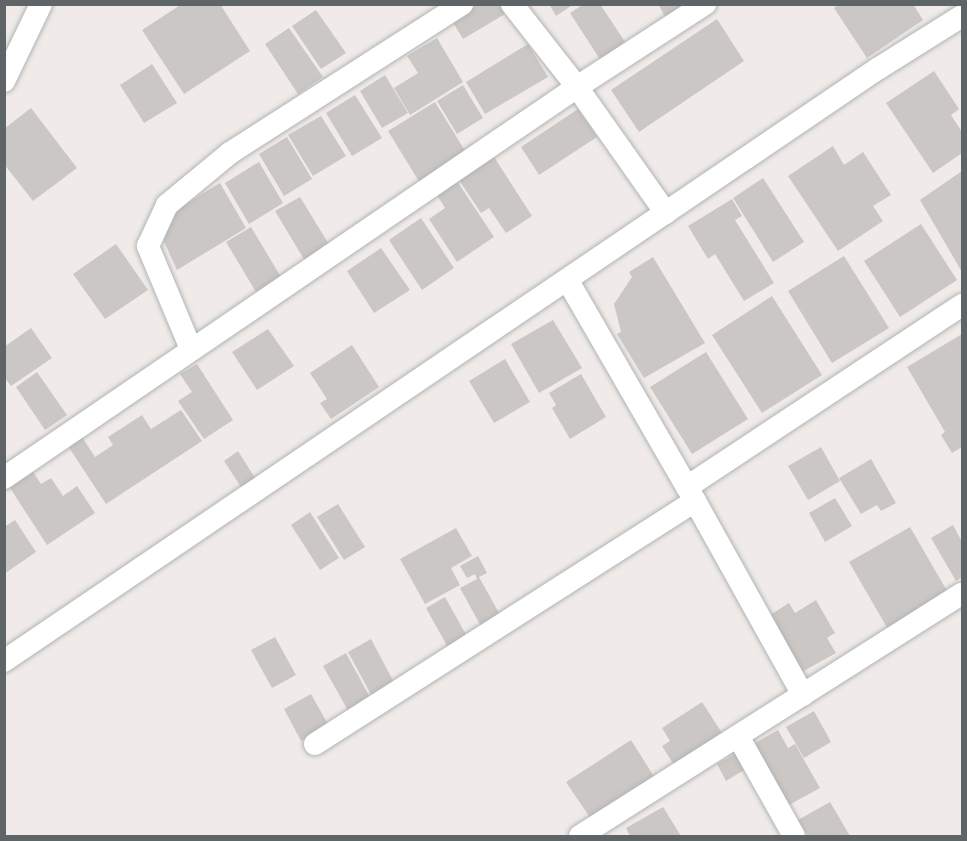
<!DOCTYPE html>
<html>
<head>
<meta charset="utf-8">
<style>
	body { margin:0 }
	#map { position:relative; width:967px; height:841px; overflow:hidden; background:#f0ebe8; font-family:Cabin,sans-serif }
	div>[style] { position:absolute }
	.building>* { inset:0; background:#cbc7c5 }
	.roads { filter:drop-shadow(0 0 2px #b0b4b6) drop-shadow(0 0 2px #b0b4b6) }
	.minor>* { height:22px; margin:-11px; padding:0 11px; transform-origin:11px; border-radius:11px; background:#fff }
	span { translate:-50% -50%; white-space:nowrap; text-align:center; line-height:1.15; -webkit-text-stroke:6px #fff; paint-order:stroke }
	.frame { position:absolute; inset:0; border:6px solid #5f6567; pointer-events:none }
</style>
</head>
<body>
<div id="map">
	<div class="building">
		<i style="clip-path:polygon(182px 4px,220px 4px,250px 51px,184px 94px,142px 30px)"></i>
		<i style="clip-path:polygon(479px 4px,499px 4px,505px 14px,463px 39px,452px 21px)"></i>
		<i style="clip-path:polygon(549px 4px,574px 4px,556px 16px)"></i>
		<i style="clip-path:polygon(584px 4px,600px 4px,629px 48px,603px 64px,570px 13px)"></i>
		<i style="clip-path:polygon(658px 4px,687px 4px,666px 18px)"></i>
		<i style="clip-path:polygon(839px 4px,913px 4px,923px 20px,867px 58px,834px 8px)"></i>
		<i style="clip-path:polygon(316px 10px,346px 53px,321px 69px,292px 26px)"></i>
		<i style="clip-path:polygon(717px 19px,744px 61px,639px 132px,611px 90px)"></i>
		<i style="clip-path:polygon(289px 28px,323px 77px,298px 94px,265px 44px)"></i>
		<i style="clip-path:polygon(437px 38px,463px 82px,410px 115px,394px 88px,418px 73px,407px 56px)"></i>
		<i style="clip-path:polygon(528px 44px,548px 77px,485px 114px,466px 82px)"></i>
		<i style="clip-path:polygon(152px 64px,177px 103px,144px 123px,120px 85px)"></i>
		<i style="clip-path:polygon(934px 71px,959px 109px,951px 115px,962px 132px,962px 153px,933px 173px,886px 103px)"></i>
		<i style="clip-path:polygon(385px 75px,408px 113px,382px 128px,360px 91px)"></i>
		<i style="clip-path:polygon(463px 85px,483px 118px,457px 134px,437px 101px)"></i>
		<i style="clip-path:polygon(355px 95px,382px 138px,352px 156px,326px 113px)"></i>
		<i style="clip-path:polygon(435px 102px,467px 154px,420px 183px,388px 131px)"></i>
		<i style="clip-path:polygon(31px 108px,77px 168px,33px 201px,4px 164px,4px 129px)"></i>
		<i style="clip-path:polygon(578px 109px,597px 137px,539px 175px,521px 147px)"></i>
		<i style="clip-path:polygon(321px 116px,346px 156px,313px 176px,288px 135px)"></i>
		<i style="clip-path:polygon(287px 137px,312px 179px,284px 196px,259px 154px)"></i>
		<i style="clip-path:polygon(833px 146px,844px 165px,863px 152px,891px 195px,873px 206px,883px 221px,838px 251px,788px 176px)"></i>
		<i style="clip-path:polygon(494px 157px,532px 216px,506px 233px,489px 208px,481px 213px,459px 180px)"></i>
		<i style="clip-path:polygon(259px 162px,283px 203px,249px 224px,225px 183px)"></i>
		<i style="clip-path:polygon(962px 171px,962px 272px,920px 200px)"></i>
		<i style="clip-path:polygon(763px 178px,804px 242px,773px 262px,733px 198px)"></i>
		<i style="clip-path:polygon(457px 181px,494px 237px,457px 262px,429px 219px,445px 208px,437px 195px)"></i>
		<i style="clip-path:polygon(220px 183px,246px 228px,177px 270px,162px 237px,176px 210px)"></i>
		<i style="clip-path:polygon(300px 197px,330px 246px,305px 261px,275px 211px)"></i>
		<i style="clip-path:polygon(732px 199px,742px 216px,735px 220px,774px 283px,744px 301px,715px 254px,708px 259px,688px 226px)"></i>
		<i style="clip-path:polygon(421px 218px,454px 268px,422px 290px,389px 240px)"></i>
		<i style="clip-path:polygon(921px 224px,957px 280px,900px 317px,864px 261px)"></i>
		<i style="clip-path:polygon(251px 227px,281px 277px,256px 292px,226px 242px)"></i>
		<i style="clip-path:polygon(116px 244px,148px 290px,105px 319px,73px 274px)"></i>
		<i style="clip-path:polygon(381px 248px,410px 290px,374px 313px,347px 271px)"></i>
		<i style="clip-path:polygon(844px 256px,889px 328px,832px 363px,788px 291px)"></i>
		<i style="clip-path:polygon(653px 257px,705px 343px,644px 378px,617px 334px,621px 332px,614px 304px,632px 277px,629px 272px)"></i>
		<i style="clip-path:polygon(772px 296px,822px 375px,762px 413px,712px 335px)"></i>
		<i style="clip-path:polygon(553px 320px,582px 368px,539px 393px,511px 344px)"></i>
		<i style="clip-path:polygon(31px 328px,52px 358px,11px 386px,4px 377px,4px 347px)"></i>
		<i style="clip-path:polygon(268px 329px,294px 366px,257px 390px,232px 352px)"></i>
		<i style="clip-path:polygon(962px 334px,962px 447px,952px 453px,941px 435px,945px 432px,907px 367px)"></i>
		<i style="clip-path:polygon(352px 345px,379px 387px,331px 419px,320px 403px,327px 399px,310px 373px)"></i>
		<i style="clip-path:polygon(706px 352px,748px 419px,692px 454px,650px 387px)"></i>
		<i style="clip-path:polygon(505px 359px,530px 402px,494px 423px,469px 381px)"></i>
		<i style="clip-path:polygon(197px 364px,233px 420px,204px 439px,178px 401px,192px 392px,180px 374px)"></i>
		<i style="clip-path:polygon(37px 372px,67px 415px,45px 430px,16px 387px)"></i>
		<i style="clip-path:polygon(581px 374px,606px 417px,570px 439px,552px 408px,556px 405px,549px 393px)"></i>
		<i style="clip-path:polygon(181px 410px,202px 441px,106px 504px,68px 446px,82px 437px,95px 457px,113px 445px,108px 437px,142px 415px,151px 429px)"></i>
		<i style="clip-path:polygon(821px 447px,840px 481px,808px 500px,788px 466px)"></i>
		<i style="clip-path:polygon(238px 451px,257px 481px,243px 490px,224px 461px)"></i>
		<i style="clip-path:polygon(871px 459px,896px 503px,881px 511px,877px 505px,861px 514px,839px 478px)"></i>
		<i style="clip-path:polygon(33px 472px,41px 484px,51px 478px,63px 496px,77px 486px,95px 513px,47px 545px,10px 488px)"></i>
		<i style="clip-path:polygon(835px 498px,852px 526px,825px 542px,809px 513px)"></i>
		<i style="clip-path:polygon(338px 504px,365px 547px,344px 560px,317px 517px)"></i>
		<i style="clip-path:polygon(310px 512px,339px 558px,320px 570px,291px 525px)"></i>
		<i style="clip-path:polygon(15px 520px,36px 552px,4px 574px,4px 527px)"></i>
		<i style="clip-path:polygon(953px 525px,962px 542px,962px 577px,956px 581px,931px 538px)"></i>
		<i style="clip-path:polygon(910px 527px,950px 596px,889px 631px,849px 562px)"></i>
		<i style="clip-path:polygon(456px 528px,472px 556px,451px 568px,460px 585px,425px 604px,400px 559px)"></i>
		<i style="clip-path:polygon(478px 556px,487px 573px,479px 577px,503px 620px,483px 630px,460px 588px,477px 579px,475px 574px,467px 578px,460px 566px)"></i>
		<i style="clip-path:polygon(445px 597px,469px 640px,450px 651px,426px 608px)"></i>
		<i style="clip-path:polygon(816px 600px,835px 633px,827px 638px,836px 653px,802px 672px,770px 615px,789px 603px,795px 613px)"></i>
		<i style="clip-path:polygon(275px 637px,296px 675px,272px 688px,251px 650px)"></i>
		<i style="clip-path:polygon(371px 639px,397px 688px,374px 700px,348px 652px)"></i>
		<i style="clip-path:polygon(346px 653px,372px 701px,350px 714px,323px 666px)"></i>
		<i style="clip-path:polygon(311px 694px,329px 726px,301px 741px,284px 709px)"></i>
		<i style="clip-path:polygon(702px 702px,722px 733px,674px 765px,662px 746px,670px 741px,662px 728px)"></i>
		<i style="clip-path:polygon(814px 711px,831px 742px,804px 758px,786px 727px)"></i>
		<i style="clip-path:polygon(778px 730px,788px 748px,795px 744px,820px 788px,789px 805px,755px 743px)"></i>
		<i style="clip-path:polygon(631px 740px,655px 778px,591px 819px,566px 782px)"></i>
		<i style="clip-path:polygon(735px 754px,744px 770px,726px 781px,717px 764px)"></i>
		<i style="clip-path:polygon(830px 802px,850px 836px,808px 836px,798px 820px)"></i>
		<i style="clip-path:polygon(663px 807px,681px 836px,630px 836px,626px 828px)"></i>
	</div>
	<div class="roads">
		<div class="minor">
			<i style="left:512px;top:4px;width:105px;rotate:51.9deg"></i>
			<i style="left:577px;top:87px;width:154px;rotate:54.8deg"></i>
			<i style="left:4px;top:81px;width:85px;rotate:-64.3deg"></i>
			<i style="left:568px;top:281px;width:238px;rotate:60deg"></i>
			<i style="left:191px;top:349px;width:112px;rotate:-112.7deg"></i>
			<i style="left:148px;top:246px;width:45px;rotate:-65.1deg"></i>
			<i style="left:167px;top:205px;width:82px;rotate:-39.5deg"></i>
			<i style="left:230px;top:153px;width:276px;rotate:-32.7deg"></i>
			<i style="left:4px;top:478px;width:694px;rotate:-34.31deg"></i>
			<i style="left:577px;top:87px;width:153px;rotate:-33deg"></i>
			<i style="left:4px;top:661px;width:1057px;rotate:-34.13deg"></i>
			<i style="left:879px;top:68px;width:98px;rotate:-32.1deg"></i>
			<i style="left:803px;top:695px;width:238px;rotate:-119.1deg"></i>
			<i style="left:687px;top:487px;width:330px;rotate:-33.5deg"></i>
			<i style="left:739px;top:738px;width:112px;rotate:60.7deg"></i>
			<i style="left:315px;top:744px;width:451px;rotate:-32.6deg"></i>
			<i style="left:580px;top:836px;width:452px;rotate:-32.4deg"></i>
		</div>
	</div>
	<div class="frame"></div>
</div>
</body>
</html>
